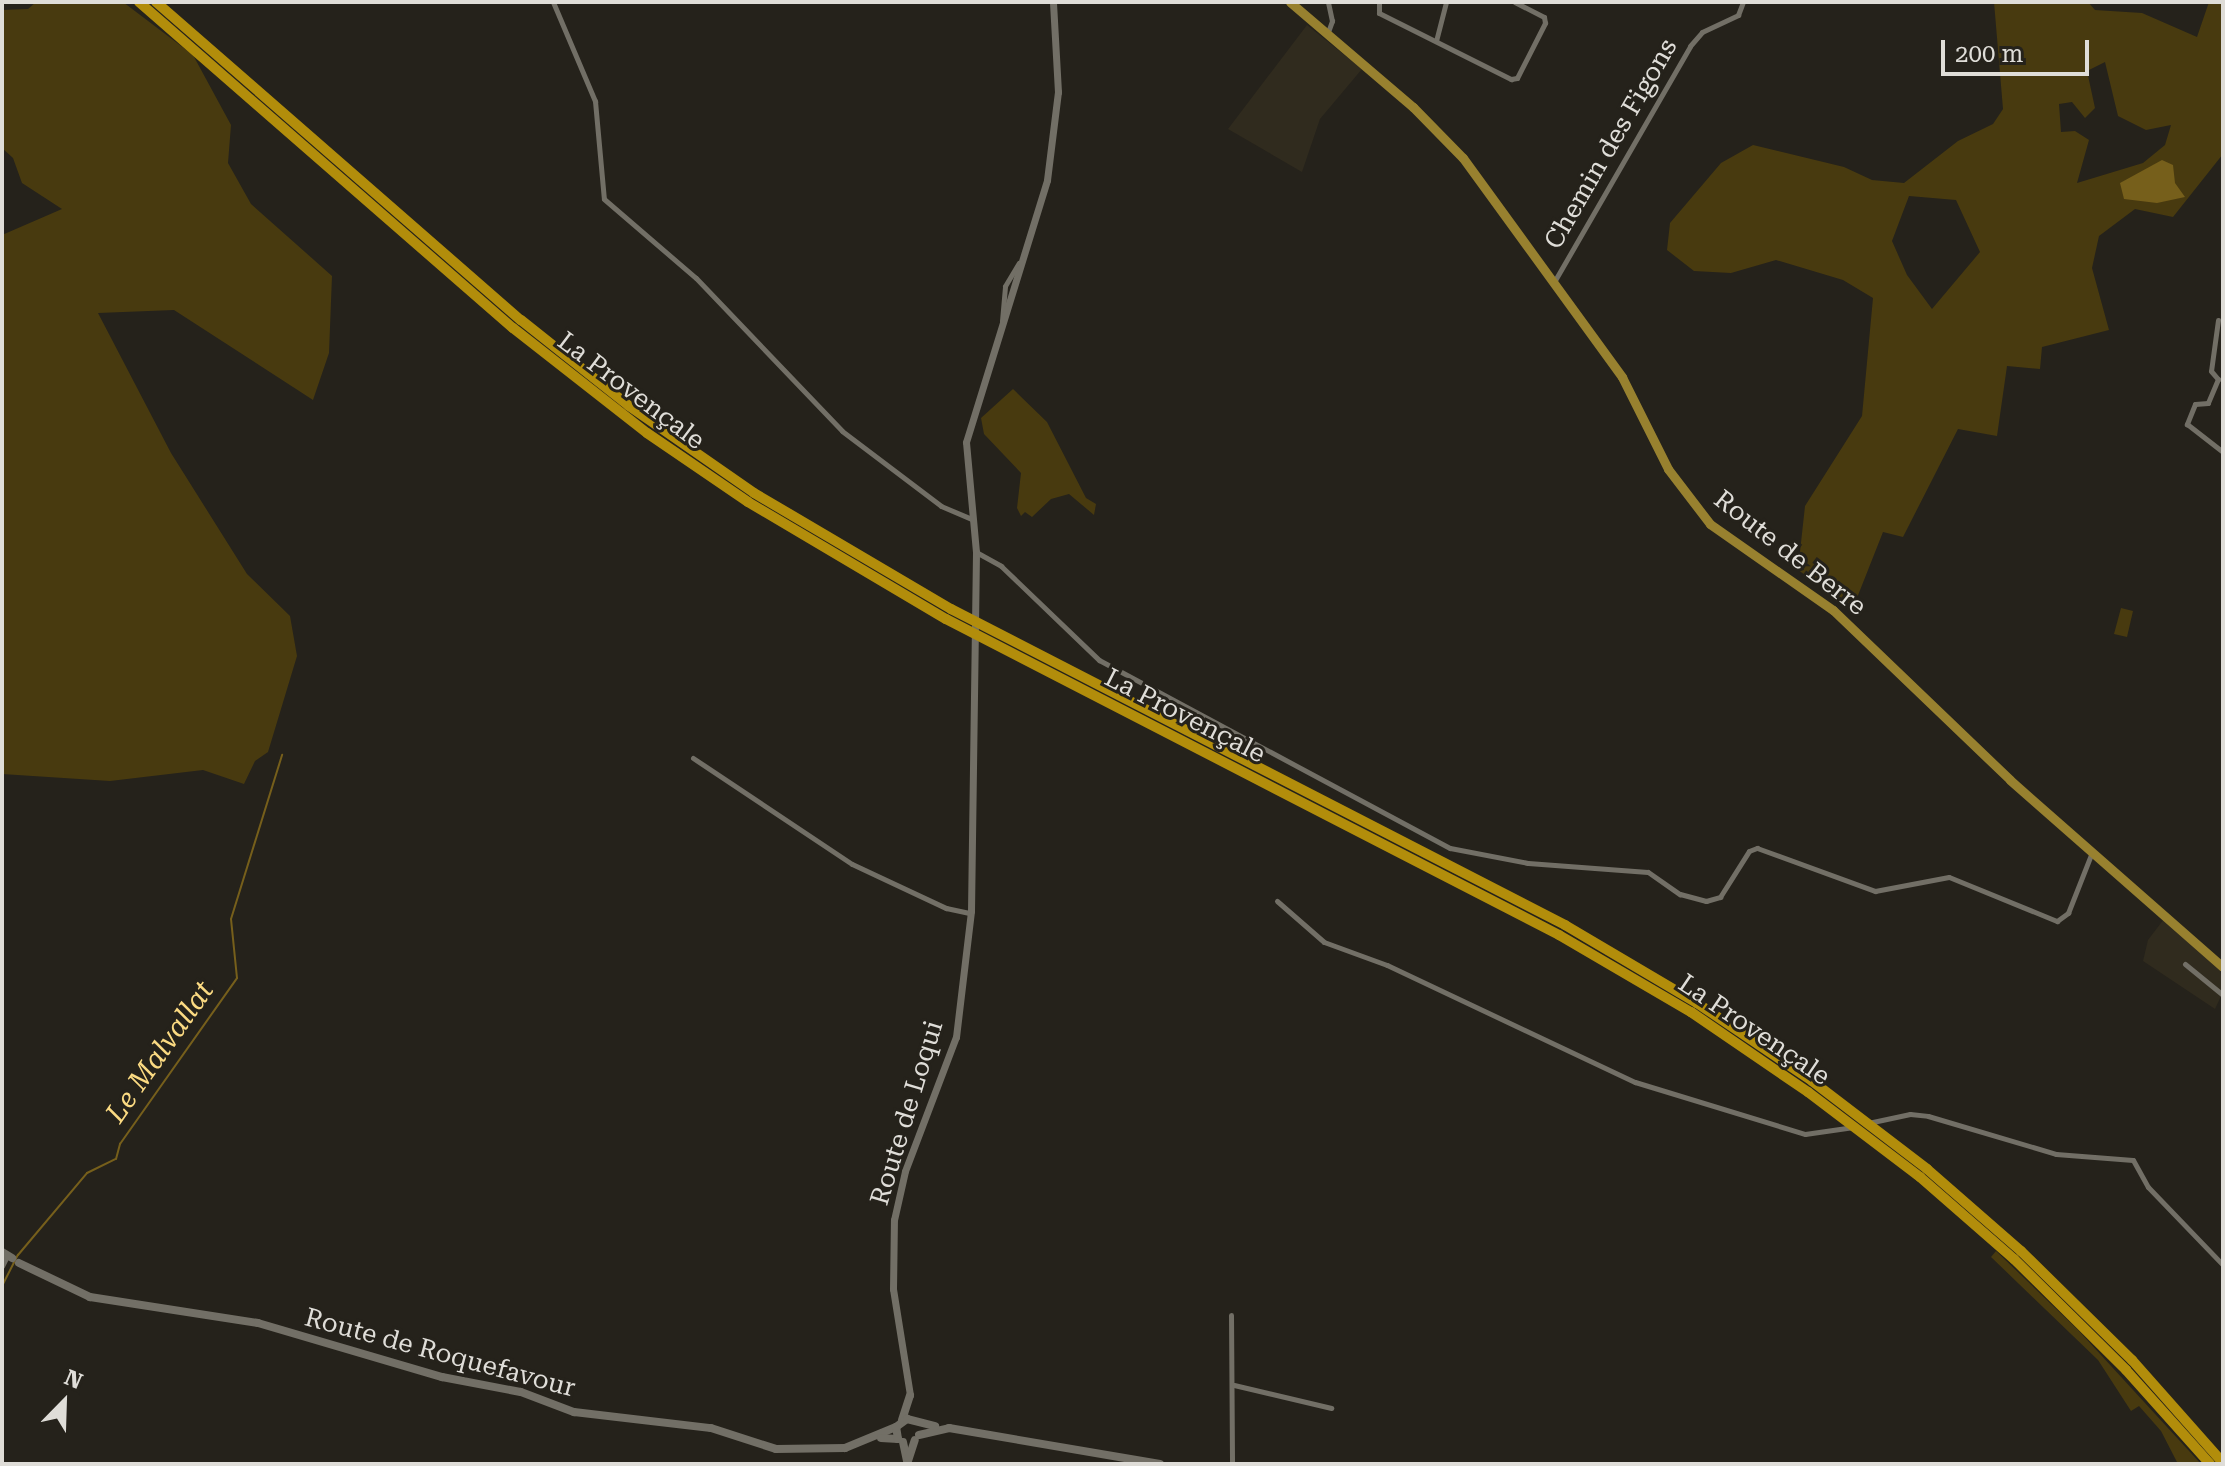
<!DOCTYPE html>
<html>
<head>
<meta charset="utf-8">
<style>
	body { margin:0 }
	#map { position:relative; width:2225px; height:1466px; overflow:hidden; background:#25221b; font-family:"Roboto Serif",serif }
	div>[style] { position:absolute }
	.built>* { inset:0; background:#302b1e }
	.green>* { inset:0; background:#483a0f }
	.water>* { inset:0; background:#765f1b }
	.stream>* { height:2px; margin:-1px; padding:0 1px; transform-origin:1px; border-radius:1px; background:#765f1b }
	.minor>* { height:5px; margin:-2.5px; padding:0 2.5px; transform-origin:2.5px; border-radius:2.5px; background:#726f66 }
	.tertiary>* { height:7px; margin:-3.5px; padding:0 3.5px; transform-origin:3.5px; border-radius:3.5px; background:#726f66 }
	.secondary>* { height:8px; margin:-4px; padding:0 4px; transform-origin:4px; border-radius:4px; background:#726f66 }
	.primary>* { height:9px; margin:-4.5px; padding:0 4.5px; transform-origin:4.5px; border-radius:4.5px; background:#98812f }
	.motorway>* { height:10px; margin:-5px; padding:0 5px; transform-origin:5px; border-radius:5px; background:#b28d0b }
	span { translate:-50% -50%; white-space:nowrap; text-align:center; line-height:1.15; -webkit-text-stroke:6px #25221b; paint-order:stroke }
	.street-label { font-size:26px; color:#dfddd8 }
	.water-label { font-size:28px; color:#fbda82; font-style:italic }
	.frame { position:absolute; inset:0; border:4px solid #dfddd8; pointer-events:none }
	.north { position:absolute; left:24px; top:1362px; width:80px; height:80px; -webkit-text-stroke:6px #25221b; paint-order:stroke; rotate:23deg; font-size:22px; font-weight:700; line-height:32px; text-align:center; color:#dfddd8 }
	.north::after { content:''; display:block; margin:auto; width:28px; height:36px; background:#dfddd8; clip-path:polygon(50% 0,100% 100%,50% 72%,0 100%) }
	.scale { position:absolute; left:1941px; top:40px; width:148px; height:36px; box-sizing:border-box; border:4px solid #dfddd8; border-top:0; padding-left:10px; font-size:24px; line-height:28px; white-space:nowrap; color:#dfddd8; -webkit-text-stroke:6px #25221b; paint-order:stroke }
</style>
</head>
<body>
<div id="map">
	<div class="built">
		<i style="clip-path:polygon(1307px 25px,1362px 69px,1320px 119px,1302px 172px,1228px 129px)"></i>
		<i style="clip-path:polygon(2164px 919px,2220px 968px,2223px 992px,2215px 1009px,2143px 961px,2148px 940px)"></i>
	</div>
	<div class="green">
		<i style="clip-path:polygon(36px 2px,123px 2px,193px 55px,231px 125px,228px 163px,251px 204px,332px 276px,329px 353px,313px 400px,174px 310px,98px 313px,171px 453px,247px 574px,290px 616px,297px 656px,268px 752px,255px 761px,244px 784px,203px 770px,110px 781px,2px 774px,2px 235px,62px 209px,22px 183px,13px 158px,2px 148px,2px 10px,28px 9px)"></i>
		<i style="clip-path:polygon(evenodd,1994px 2px,2088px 2px,2095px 10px,2142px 13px,2197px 37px,2209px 2px,2223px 2px,2223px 154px,2173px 217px,2135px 209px,2099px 236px,2092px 268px,2109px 330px,2042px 347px,2040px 369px,2007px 366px,1997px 436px,1958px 429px,1903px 537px,1883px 532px,1853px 608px,1798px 570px,1805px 506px,1862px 416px,1873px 298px,1843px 280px,1776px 260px,1731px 273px,1694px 271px,1667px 250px,1670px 223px,1721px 163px,1753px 145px,1844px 167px,1872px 180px,1904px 183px,1958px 141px,1993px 124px,2003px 109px,1994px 2px,2105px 62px,2118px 116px,2146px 130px,2171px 125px,2165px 145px,2143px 163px,2077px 183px,2089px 140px,2075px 131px,2061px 132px,2059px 104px,2072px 102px,2085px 118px,2095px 108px,2087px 71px,2105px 62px,1994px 2px,1909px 196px,1956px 200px,1980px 252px,1932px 309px,1907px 275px,1892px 241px,1909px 196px)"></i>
		<i style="clip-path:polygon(1013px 389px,1047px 422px,1086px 498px,1096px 504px,1094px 515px,1069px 494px,1051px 499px,1032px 517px,1025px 512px,1021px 516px,1017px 508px,1021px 473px,984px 434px,981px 418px)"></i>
		<i style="clip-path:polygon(2121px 608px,2133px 611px,2127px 637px,2114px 634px)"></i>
		<i style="clip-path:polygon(1996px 1251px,2078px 1330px,2201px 1464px,2178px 1464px,2161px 1431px,2139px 1406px,2131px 1411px,2098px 1360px,1991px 1257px)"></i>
	</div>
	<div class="water">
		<i style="clip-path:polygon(2162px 160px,2173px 165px,2175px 183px,2185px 197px,2157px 203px,2124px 199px,2120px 183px)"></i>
	</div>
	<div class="stream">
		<i style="left:2px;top:1286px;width:35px;rotate:-63deg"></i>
		<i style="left:18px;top:1255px;width:107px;rotate:-49.9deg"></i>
		<i style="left:87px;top:1173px;width:32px;rotate:-26deg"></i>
		<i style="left:116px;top:1159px;width:16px;rotate:-75deg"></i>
		<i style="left:120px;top:1144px;width:203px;rotate:-54.8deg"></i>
		<i style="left:237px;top:978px;width:59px;rotate:-95.8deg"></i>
		<i style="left:231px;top:919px;width:172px;rotate:-72.7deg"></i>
	</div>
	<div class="minor">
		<i style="left:553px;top:2px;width:108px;rotate:67deg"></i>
		<i style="left:595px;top:101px;width:98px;rotate:84.8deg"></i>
		<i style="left:604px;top:199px;width:121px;rotate:40.7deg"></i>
		<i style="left:696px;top:278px;width:211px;rotate:46.3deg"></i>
		<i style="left:842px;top:431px;width:124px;rotate:37.1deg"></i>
		<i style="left:941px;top:506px;width:33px;rotate:23deg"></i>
		<i style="left:1379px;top:2px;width:11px;rotate:90deg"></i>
		<i style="left:1379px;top:13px;width:148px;rotate:26.6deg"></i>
		<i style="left:1511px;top:79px;width:6px;rotate:-9deg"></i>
		<i style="left:1517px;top:78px;width:62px;rotate:-63deg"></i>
		<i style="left:1545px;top:23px;width:6px;rotate:-99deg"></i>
		<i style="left:1544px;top:17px;width:33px;rotate:-153deg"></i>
		<i style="left:1328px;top:32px;width:12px;rotate:-70deg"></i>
		<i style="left:1332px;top:21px;width:19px;rotate:-102deg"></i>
		<i style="left:1436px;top:41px;width:40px;rotate:-75.6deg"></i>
		<i style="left:1554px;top:282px;width:272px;rotate:-60deg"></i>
		<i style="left:1690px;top:46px;width:18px;rotate:-49deg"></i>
		<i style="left:1702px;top:32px;width:40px;rotate:-25deg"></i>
		<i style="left:1738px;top:15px;width:14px;rotate:-69deg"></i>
		<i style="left:2218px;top:320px;width:51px;rotate:97.8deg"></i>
		<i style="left:2211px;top:371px;width:11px;rotate:49deg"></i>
		<i style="left:2218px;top:379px;width:26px;rotate:113deg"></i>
		<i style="left:2208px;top:403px;width:13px;rotate:176deg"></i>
		<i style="left:2195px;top:404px;width:22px;rotate:112deg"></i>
		<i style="left:2187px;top:424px;width:46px;rotate:37.9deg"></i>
		<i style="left:1002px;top:321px;width:35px;rotate:-85deg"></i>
		<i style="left:1005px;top:286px;width:27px;rotate:-59deg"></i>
		<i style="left:976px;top:552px;width:29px;rotate:29deg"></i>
		<i style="left:1001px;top:566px;width:136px;rotate:43.8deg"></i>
		<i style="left:1099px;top:660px;width:398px;rotate:28.2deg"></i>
		<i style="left:1450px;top:848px;width:79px;rotate:10.9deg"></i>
		<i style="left:1528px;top:863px;width:120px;rotate:4.3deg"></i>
		<i style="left:1648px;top:872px;width:39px;rotate:35deg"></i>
		<i style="left:1680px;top:894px;width:27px;rotate:15deg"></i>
		<i style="left:1706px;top:901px;width:15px;rotate:-16deg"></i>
		<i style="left:1720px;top:897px;width:54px;rotate:-57.8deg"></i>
		<i style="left:1749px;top:851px;width:9px;rotate:-21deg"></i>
		<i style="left:1757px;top:848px;width:126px;rotate:20deg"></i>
		<i style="left:1875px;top:891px;width:75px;rotate:-10.7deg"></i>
		<i style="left:1949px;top:877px;width:117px;rotate:22.2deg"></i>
		<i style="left:2057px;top:921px;width:14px;rotate:-36deg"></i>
		<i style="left:2068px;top:913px;width:66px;rotate:-68.5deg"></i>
		<i style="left:693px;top:758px;width:191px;rotate:33.7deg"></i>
		<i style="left:852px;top:864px;width:104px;rotate:25.1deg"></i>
		<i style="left:946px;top:908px;width:25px;rotate:12deg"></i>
		<i style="left:1277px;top:901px;width:62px;rotate:41.1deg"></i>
		<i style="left:1324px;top:942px;width:67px;rotate:20.1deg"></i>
		<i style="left:1387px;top:965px;width:274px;rotate:25.3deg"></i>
		<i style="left:1635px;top:1082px;width:178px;rotate:17deg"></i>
		<i style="left:1805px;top:1134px;width:49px;rotate:-8.1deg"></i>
		<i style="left:2185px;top:964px;width:49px;rotate:39.2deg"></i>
		<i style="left:1868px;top:1123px;width:43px;rotate:-12.1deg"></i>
		<i style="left:1910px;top:1114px;width:18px;rotate:6deg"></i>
		<i style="left:1928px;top:1116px;width:134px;rotate:16.5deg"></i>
		<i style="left:2056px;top:1154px;width:77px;rotate:4.5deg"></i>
		<i style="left:2133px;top:1160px;width:31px;rotate:61deg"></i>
		<i style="left:2148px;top:1187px;width:108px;rotate:46.1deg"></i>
		<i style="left:2px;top:1266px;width:11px;rotate:-63deg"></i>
		<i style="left:1231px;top:1315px;width:149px;rotate:89.6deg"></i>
		<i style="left:1234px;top:1385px;width:100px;rotate:13.3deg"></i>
	</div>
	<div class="tertiary">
		<i style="left:910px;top:1395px;width:107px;rotate:-99.1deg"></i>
		<i style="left:893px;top:1289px;width:69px;rotate:-89.2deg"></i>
		<i style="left:894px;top:1220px;width:50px;rotate:-77.3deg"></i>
		<i style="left:905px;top:1171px;width:143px;rotate:-69.2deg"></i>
		<i style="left:956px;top:1037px;width:127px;rotate:-83.2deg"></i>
		<i style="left:971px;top:911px;width:359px;rotate:-89.2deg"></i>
		<i style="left:976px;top:552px;width:110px;rotate:-95.2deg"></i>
		<i style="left:966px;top:442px;width:274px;rotate:-72.8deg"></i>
		<i style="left:1047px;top:180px;width:89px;rotate:-82.9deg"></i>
		<i style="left:1058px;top:92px;width:90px;rotate:-93.2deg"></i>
	</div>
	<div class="secondary">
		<i style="left:2px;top:1252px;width:12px;rotate:31deg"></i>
		<i style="left:19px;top:1263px;width:79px;rotate:25.6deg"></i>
		<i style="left:90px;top:1297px;width:170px;rotate:8.8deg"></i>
		<i style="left:258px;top:1323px;width:192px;rotate:16.4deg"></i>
		<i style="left:442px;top:1377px;width:80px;rotate:10.8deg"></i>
		<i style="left:521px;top:1392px;width:57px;rotate:20.7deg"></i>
		<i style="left:574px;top:1412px;width:138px;rotate:6.7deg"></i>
		<i style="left:711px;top:1428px;width:68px;rotate:17.9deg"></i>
		<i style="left:776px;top:1449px;width:69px;rotate:-0.8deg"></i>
		<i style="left:845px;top:1448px;width:55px;rotate:-22.4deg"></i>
		<i style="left:902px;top:1420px;width:26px;rotate:-72deg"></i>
		<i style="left:919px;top:1435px;width:31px;rotate:-13deg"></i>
		<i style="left:949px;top:1428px;width:214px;rotate:9.7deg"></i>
		<i style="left:881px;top:1438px;width:17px;rotate:3deg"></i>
		<i style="left:898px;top:1439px;width:12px;rotate:-99deg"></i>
		<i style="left:896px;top:1427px;width:14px;rotate:-36deg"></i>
		<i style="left:907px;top:1419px;width:29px;rotate:14deg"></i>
		<i style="left:903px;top:1442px;width:19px;rotate:78deg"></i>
		<i style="left:907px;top:1464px;width:25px;rotate:-72deg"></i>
	</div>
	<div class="primary">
		<i style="left:1290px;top:2px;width:162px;rotate:40.5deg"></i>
		<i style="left:1413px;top:107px;width:71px;rotate:45.6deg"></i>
		<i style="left:1463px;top:158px;width:271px;rotate:54deg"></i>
		<i style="left:1622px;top:377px;width:103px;rotate:63.4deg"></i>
		<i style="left:1668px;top:469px;width:69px;rotate:52.6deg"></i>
		<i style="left:1710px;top:524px;width:150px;rotate:35deg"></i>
		<i style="left:1833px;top:610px;width:245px;rotate:43.8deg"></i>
		<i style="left:2010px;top:780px;width:283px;rotate:41.3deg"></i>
	</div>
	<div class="motorway">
		<i style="left:139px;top:2px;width:496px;rotate:41.1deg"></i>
		<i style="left:513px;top:328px;width:170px;rotate:38.1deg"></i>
		<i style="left:647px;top:433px;width:122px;rotate:34.3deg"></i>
		<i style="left:748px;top:502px;width:230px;rotate:30.6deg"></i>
		<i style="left:946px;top:619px;width:690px;rotate:27.27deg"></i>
		<i style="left:1559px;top:935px;width:153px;rotate:30.3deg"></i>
		<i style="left:1691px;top:1012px;width:142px;rotate:34.4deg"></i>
		<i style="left:1808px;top:1092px;width:141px;rotate:37.2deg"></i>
		<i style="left:1920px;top:1177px;width:125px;rotate:41.1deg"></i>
		<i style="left:2014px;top:1259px;width:158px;rotate:44.7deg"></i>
		<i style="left:2126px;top:1370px;width:126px;rotate:48.2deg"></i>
		<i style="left:156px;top:2px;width:484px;rotate:41.1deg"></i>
		<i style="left:521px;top:320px;width:138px;rotate:38.5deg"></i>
		<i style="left:629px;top:406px;width:152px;rotate:34.8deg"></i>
		<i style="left:754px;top:493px;width:229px;rotate:30.5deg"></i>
		<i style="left:951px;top:609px;width:691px;rotate:27.23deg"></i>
		<i style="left:1565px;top:925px;width:153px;rotate:30.6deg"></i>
		<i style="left:1697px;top:1003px;width:139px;rotate:34.1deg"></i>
		<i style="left:1812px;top:1081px;width:145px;rotate:37.4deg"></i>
		<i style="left:1927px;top:1169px;width:125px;rotate:41.1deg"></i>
		<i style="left:2021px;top:1251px;width:156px;rotate:44.5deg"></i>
		<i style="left:2132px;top:1360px;width:137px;rotate:48.5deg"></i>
	</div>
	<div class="street-label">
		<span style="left:1611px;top:144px;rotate:-60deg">Chemin des Figons</span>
		<span style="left:631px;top:391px;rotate:37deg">La Provençale</span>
		<span style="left:1790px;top:553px;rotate:38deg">Route de Berre</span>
		<span style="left:1185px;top:716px;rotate:27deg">La Provençale</span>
		<span style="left:1754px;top:1030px;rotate:34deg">La Provençale</span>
		<span style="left:907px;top:1113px;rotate:-73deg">Route de Loqui</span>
		<span style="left:440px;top:1353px;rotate:15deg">Route de Roquefavour</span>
	</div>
	<div class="water-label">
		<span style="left:160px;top:1052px;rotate:-55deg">Le Malvallat</span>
	</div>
	<div class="frame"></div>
	<div class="north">N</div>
	<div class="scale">200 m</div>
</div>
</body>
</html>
